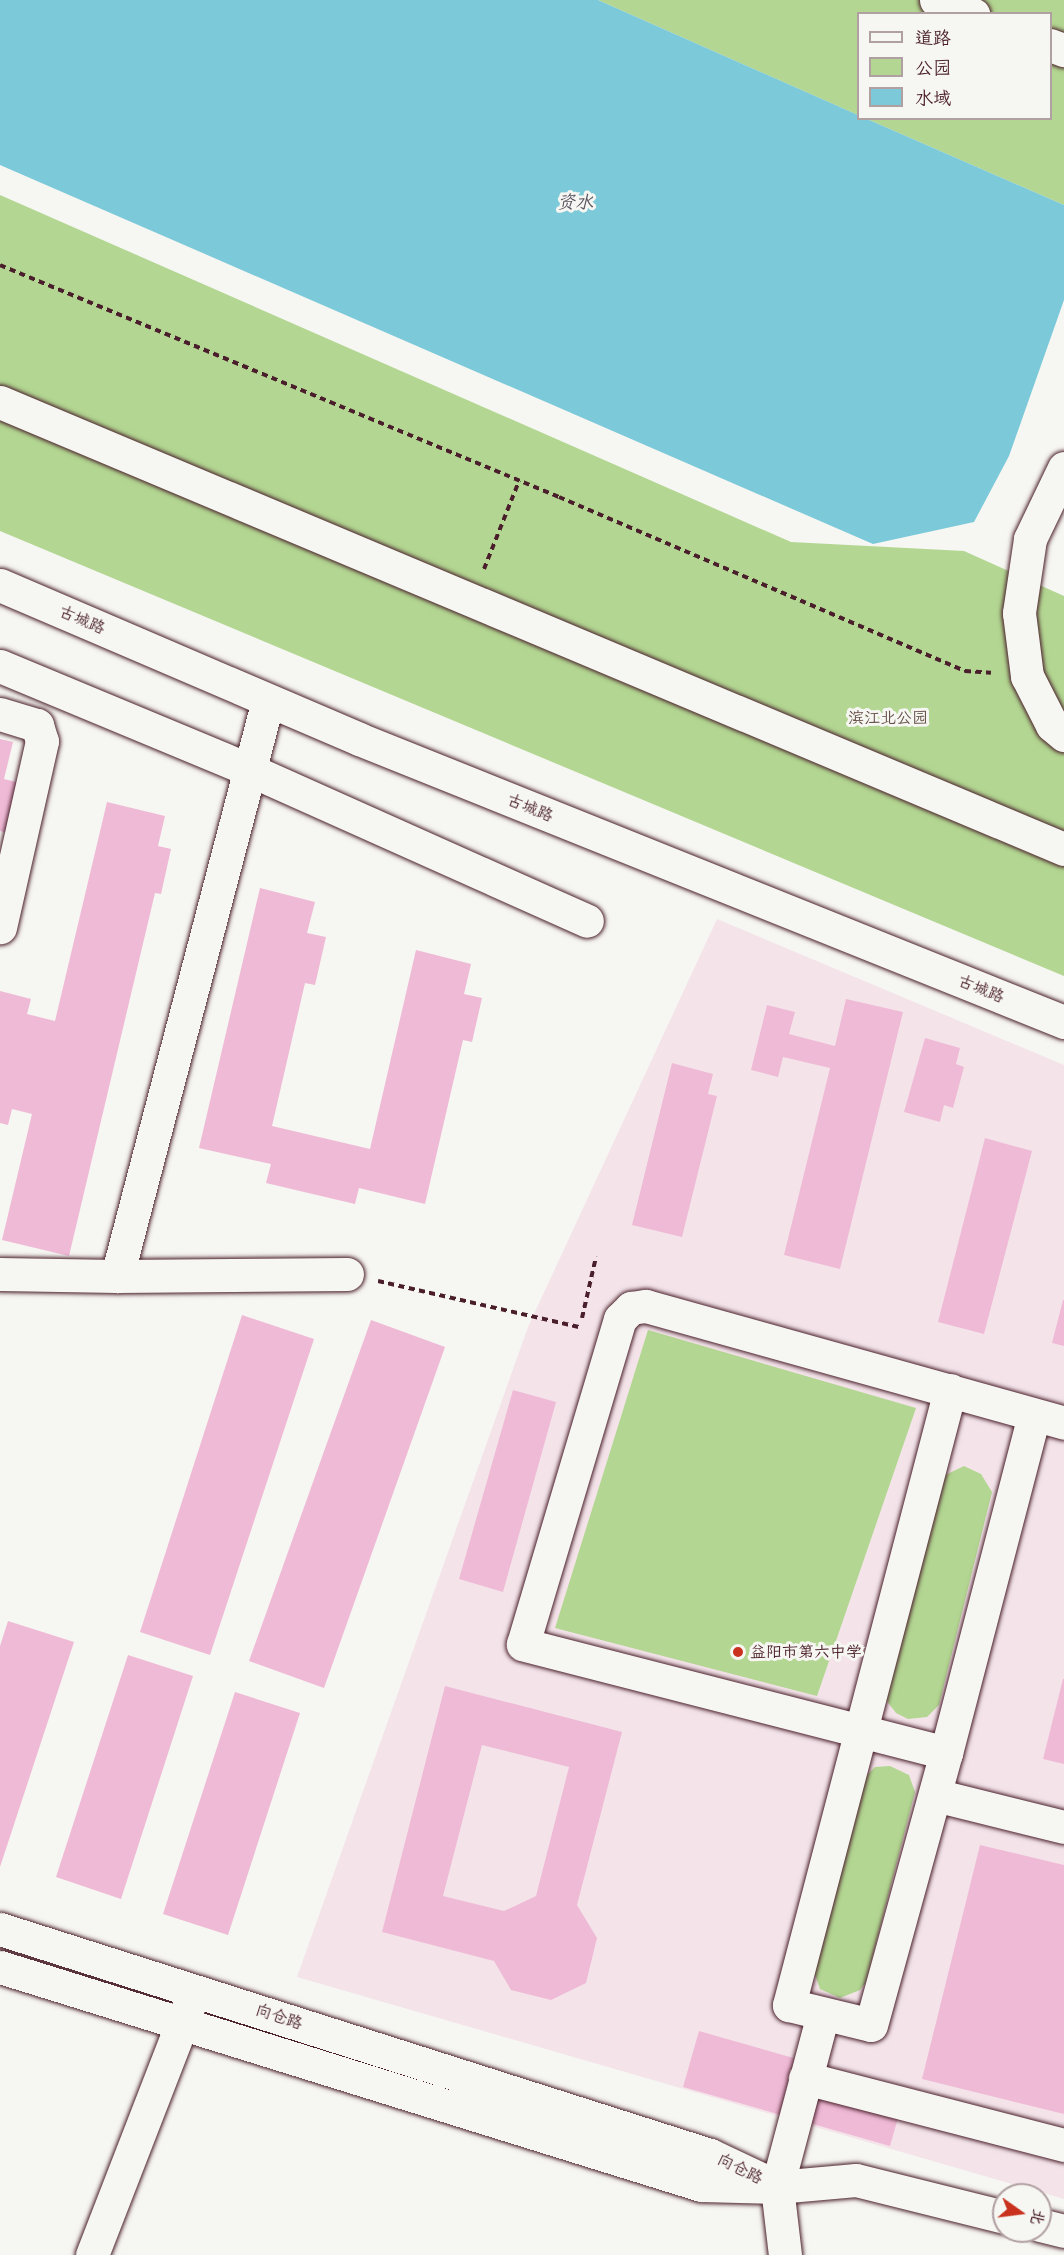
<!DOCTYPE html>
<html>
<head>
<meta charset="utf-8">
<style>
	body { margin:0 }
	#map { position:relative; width:1064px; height:2255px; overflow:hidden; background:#f6f6f2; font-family:"Shantell Sans","LXGW WenKai TC",sans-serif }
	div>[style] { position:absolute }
	.built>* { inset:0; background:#f4e4ea }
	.green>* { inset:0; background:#b3d792 }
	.water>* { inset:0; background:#7bc9d9 }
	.building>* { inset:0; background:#efbad6 }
	.path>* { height:4px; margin-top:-2px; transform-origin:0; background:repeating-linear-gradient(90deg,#4a1f2b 0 6px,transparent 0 10.5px) }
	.roads { filter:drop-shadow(0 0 2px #4a1f2b) drop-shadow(0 0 2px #4a1f2b) }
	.minor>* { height:33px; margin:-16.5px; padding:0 16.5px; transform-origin:16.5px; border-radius:16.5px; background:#f6f6f2 }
	.dots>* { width:16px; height:16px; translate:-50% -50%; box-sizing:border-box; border:3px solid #f6f6f2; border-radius:50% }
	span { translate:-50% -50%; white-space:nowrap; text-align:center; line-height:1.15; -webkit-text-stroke:6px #f6f6f2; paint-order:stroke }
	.street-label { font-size:16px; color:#4a1f2b }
	.park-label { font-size:16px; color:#644d45 }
	.poi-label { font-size:16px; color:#4a1f2b }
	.left { translate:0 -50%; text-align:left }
	.water-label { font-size:18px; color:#59525f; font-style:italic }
	.legend { position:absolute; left:857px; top:12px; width:195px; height:108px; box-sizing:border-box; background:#f6f6f2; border:2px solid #b1a0a2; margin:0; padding:8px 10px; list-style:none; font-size:18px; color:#4a1f2b }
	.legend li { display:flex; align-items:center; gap:12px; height:30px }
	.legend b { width:30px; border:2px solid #b1a0a2 }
	.north { position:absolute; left:992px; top:2183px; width:60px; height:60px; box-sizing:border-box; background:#f6f6f2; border:2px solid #b1a0a2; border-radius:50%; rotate:104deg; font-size:16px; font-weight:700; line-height:24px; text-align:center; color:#4a1f2b }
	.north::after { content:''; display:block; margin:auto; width:21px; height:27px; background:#c8321e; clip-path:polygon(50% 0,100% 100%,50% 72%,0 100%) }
</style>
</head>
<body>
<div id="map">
	<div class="built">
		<i style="clip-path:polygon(717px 919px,1064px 1065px,1064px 2199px,297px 1977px,528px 1327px)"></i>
	</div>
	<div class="green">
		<i style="clip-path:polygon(598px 0,1064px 0,1064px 205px,867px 119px,1050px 118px,1050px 14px,858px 14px,858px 115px)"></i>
		<i style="clip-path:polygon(0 195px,791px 542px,964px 551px,1064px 596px,1064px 976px,0 531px)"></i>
		<i style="clip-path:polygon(648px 1330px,916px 1408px,817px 1696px,555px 1628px)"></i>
		<i style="clip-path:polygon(964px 1466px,981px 1474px,992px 1492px,939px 1705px,927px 1717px,908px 1719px,896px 1713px,886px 1700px,941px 1477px)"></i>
		<i style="clip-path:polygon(890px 1766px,909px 1775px,915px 1792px,866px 1982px,860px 1990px,840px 1998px,820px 1989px,814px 1972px,864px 1778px,875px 1767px)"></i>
	</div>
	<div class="water">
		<i style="clip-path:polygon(0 0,598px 0,858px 115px,858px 118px,867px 119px,1064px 205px,1064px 300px,1009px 456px,974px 522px,873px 544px,0 165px)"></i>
	</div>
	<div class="building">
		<i style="clip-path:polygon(0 739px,13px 742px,4px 779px,24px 784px,12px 834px,0 831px)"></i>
		<i style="clip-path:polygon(107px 802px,165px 816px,158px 846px,171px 849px,161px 894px,155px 893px,69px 1256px,2px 1240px,32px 1114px,12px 1109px,8px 1125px,0 1123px,0 991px,31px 999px,27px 1014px,55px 1021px)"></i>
		<i style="clip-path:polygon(260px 888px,315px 902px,307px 933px,326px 937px,315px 985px,305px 983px,272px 1126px,370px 1149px,416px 950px,471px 964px,464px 994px,482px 998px,472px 1042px,463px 1040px,425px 1204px,359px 1188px,355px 1204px,266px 1183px,271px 1164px,199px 1148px)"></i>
		<i style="clip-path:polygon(846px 999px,903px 1012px,840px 1269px,784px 1255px,830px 1068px,783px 1057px,778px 1077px,751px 1070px,767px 1005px,795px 1012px,789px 1034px,835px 1046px)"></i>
		<i style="clip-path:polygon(925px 1038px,960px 1048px,956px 1064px,964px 1067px,953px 1108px,944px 1105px,940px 1122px,904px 1112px)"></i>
		<i style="clip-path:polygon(672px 1063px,713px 1074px,708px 1094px,717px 1096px,682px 1237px,632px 1225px)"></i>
		<i style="clip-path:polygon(985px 1138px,1032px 1151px,984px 1334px,938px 1322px)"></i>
		<i style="clip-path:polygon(1063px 1300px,1064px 1300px,1064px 1346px,1052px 1343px)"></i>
		<i style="clip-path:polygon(242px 1315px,314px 1339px,210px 1655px,140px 1632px)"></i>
		<i style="clip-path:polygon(371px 1320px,445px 1347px,324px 1688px,249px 1661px)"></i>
		<i style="clip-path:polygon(513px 1390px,556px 1402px,503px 1592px,459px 1579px)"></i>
		<i style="clip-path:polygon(8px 1621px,74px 1642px,0 1867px,0 1646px)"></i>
		<i style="clip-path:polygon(128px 1655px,193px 1676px,121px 1899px,56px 1877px)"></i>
		<i style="clip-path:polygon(1063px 1679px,1064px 1679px,1064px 1764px,1043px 1759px)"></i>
		<i style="clip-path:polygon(evenodd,445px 1686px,622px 1732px,577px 1905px,597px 1938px,586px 1983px,551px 2000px,511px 1990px,494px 1961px,382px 1932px,445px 1686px,482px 1745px,569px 1767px,536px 1896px,504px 1911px,443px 1896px,482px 1745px)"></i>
		<i style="clip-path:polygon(235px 1692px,300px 1713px,228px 1935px,163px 1914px)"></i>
		<i style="clip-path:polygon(980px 1845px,1064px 1865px,1064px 2114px,922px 2079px)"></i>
		<i style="clip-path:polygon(699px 2031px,906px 2090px,890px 2146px,683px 2087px)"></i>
	</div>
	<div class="path">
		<i style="left:0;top:265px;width:605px;rotate:22.54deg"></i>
		<i style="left:559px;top:497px;width:442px;rotate:23.2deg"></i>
		<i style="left:965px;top:671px;width:26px;rotate:4deg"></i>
		<i style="left:484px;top:569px;width:95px;rotate:-68.3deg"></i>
		<i style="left:378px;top:1281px;width:206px;rotate:12.9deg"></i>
		<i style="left:582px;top:1318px;width:63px;rotate:-77.1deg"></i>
	</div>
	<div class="roads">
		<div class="minor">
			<i style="left:936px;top:0;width:40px;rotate:21deg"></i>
			<i style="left:1050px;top:45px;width:15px;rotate:20deg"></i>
			<i style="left:0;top:402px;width:1154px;rotate:22.79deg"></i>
			<i style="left:1064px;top:468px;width:79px;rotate:115.6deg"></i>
			<i style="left:1030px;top:539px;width:75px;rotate:98.5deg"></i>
			<i style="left:1019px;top:613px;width:64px;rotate:82.8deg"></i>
			<i style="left:1027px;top:676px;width:55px;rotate:63deg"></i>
			<i style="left:1052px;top:725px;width:16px;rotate:40deg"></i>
			<i style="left:0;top:585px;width:391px;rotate:23.2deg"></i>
			<i style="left:359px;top:739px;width:760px;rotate:21.87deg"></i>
			<i style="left:0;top:666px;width:271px;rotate:22.6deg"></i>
			<i style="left:250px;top:770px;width:369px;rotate:24.1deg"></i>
			<i style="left:0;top:714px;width:39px;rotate:17deg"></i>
			<i style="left:37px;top:725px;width:17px;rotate:73deg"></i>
			<i style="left:42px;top:741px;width:191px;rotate:102.7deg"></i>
			<i style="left:0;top:1274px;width:117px;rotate:1deg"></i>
			<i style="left:117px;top:1276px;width:230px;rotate:-0.5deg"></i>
			<i style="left:117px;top:1276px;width:595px;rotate:-75.31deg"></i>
			<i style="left:950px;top:1390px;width:636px;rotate:104.67deg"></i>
			<i style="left:789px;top:2005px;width:84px;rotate:13.7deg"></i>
			<i style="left:871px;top:2025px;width:282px;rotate:-74.6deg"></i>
			<i style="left:946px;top:1753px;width:349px;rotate:-75.4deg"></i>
			<i style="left:946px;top:1753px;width:437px;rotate:-165.6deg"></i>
			<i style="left:523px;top:1644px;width:339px;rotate:-73.4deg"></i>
			<i style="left:620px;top:1319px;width:16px;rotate:-45deg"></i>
			<i style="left:631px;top:1308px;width:15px;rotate:-8deg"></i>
			<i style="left:646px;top:1306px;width:434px;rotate:15.6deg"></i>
			<i style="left:935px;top:1795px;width:133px;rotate:13.9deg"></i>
			<i style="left:0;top:1929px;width:745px;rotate:17.66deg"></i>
			<i style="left:710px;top:2155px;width:63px;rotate:25.3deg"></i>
			<i style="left:0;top:1967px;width:734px;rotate:17.27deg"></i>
			<i style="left:701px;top:2185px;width:76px;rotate:1.5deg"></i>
			<i style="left:777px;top:2187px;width:79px;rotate:-5.1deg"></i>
			<i style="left:856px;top:2180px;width:153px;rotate:14deg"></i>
			<i style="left:805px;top:2078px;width:268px;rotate:14.5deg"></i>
			<i style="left:1040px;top:2225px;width:25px;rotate:14deg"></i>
			<i style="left:92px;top:2255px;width:268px;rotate:-68.8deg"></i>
			<i style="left:785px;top:2255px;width:68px;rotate:-96.7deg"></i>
			<i style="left:777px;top:2187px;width:179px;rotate:-75.1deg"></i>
		</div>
	</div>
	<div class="dots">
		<i style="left:738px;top:1652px;background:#c8321e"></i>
	</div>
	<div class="street-label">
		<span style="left:82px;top:620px;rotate:23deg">古城路</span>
		<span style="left:530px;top:808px;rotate:22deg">古城路</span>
		<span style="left:981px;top:989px;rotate:22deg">古城路</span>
		<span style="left:279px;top:2017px;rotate:18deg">向仓路</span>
		<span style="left:740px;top:2169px;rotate:26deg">向仓路</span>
	</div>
	<div class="park-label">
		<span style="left:888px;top:718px">滨江北公园</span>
	</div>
	<div class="poi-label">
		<span class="left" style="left:750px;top:1652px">益阳市第六中学</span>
	</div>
	<div class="water-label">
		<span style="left:575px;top:202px">资水</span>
	</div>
	<ul class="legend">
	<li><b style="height:8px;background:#f6f6f2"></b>道路</li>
	<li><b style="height:16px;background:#b3d792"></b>公园</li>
	<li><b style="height:16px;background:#7bc9d9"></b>水域</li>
	</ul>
	<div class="north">北</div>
</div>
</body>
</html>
